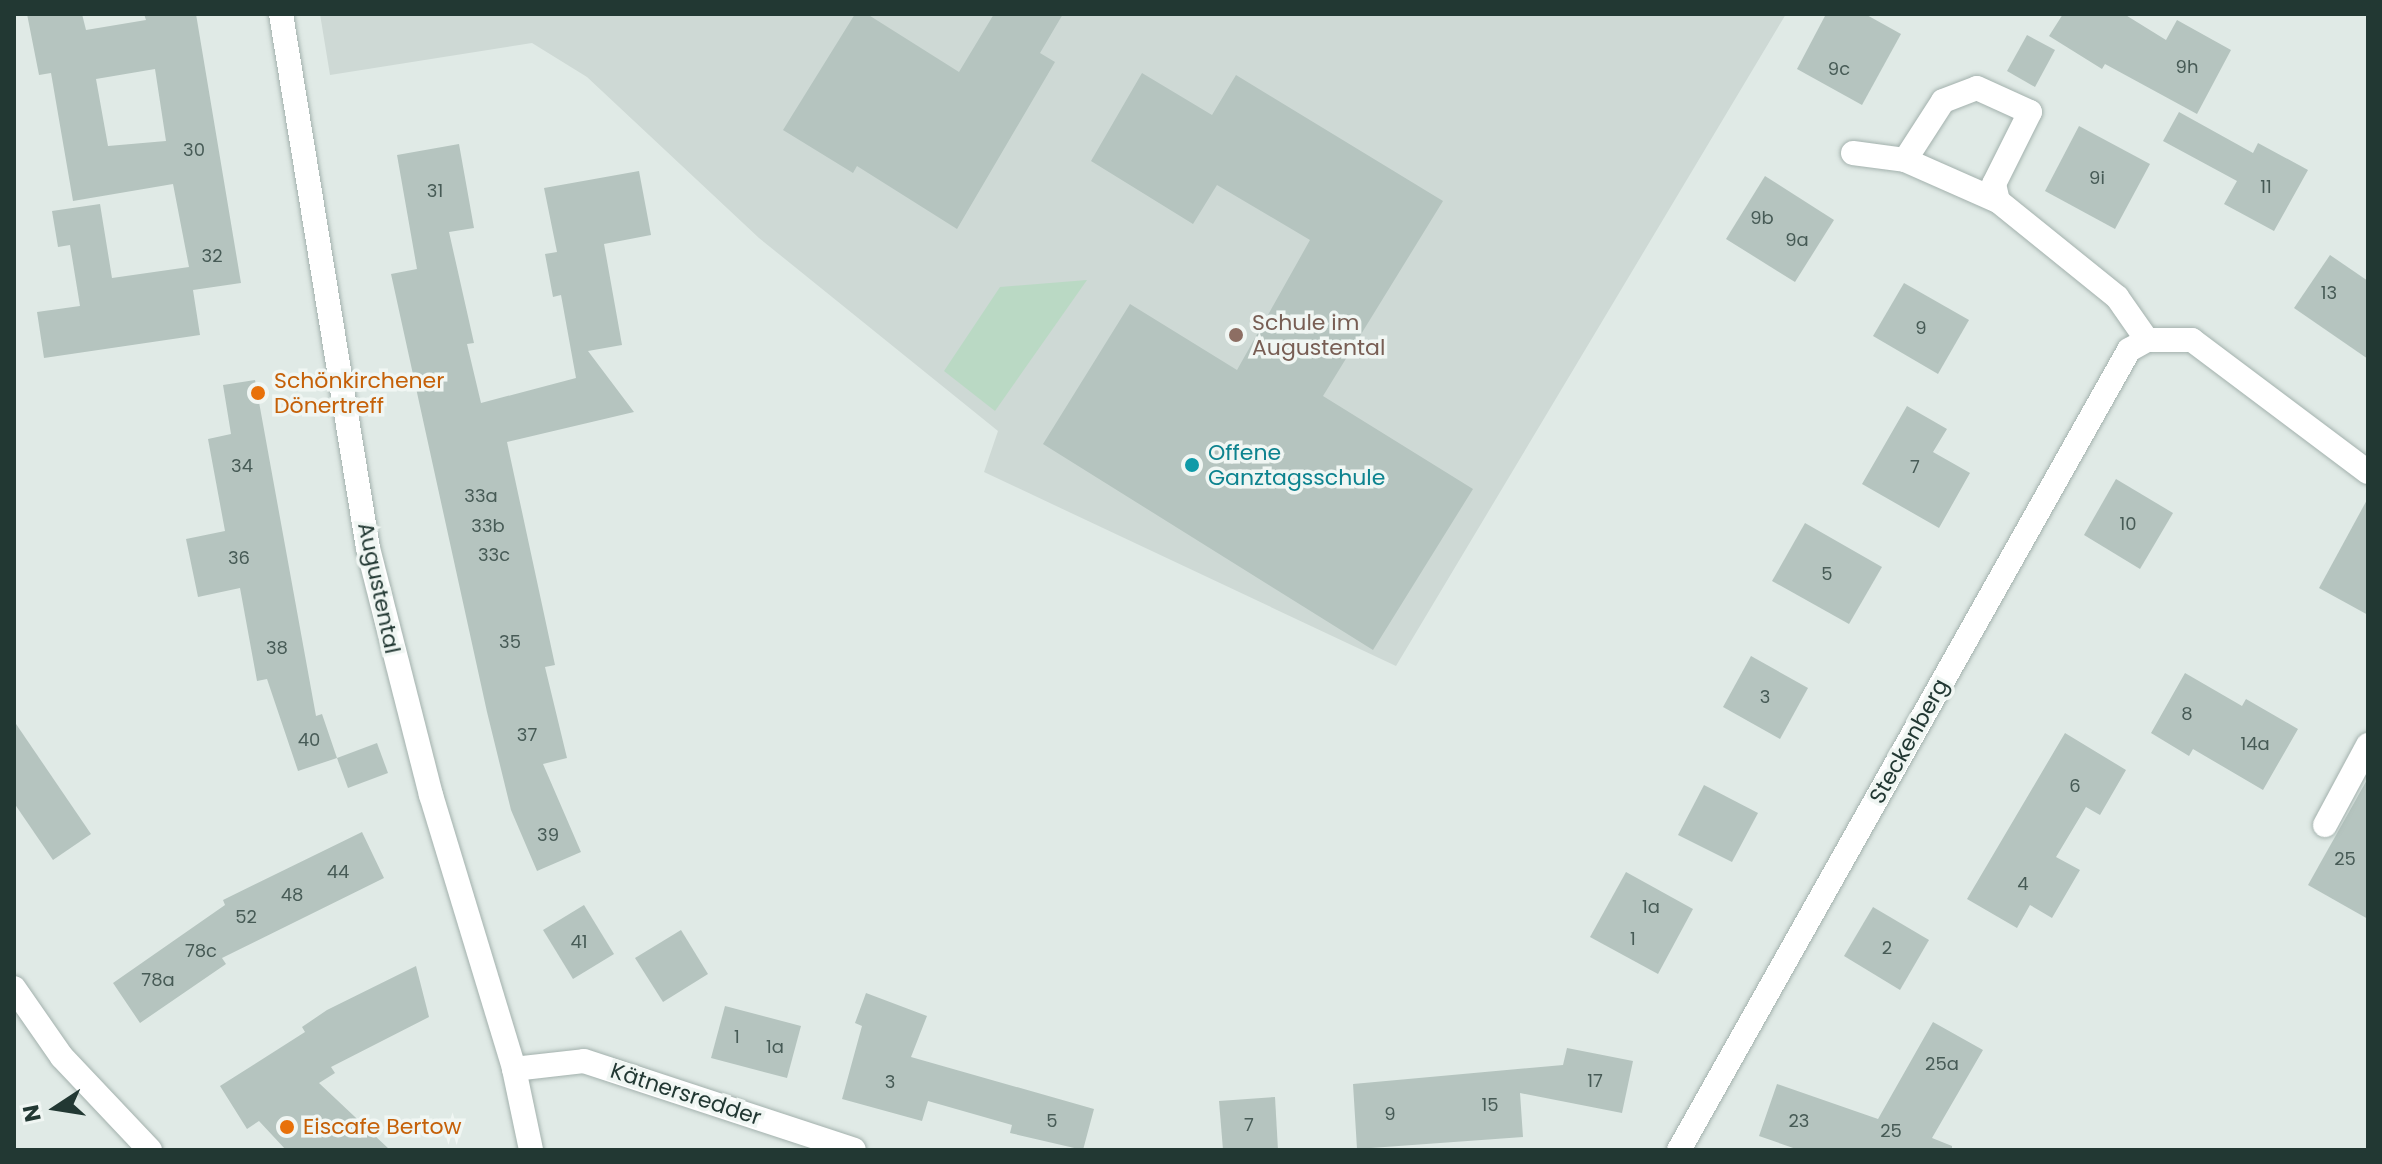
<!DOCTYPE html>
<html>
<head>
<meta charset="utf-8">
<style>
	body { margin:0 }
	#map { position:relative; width:2382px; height:1164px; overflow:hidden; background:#e0eae6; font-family:Poppins,sans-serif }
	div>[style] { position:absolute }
	.built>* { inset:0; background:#ced9d5 }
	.green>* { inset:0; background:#bad9c4 }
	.building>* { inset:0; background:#b5c4bf }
	.roads { filter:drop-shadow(0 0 2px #a3b1ad) drop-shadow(0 0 2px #a3b1ad) }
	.minor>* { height:24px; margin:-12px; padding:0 12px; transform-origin:12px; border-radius:12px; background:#fff }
	.tertiary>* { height:24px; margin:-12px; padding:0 12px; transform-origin:12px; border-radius:12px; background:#fff }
	.secondary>* { height:24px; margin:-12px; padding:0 12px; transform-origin:12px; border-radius:12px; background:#fff }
	.dots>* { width:22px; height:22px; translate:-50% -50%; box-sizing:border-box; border:4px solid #f0f6f3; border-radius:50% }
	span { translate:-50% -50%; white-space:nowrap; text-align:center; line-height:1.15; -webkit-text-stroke:7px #f0f6f3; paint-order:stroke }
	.number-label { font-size:18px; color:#475b56 }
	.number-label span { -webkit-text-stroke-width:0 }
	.education-label { font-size:22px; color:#785e54 }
	.left { translate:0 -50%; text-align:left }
	.food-label { font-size:22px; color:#c56008 }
	.culture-label { font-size:22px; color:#0d838f }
	.street-label { font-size:22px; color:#223833 }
	.frame { position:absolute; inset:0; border:16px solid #223833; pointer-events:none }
	.north { position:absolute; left:16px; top:1068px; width:80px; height:80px; -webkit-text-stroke:6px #f0f6f3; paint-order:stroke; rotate:258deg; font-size:22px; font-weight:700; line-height:32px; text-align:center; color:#223833 }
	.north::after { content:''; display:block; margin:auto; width:28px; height:36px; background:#223833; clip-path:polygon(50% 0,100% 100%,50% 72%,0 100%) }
</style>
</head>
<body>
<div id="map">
	<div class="built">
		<i style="clip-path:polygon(320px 14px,1786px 14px,1396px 666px,984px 472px,998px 431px,759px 238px,587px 77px,532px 43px,330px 75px)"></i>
	</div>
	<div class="green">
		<i style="clip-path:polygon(1087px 280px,995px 411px,944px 371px,1000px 287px)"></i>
	</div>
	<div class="building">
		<i style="clip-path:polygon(evenodd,27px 14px,82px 14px,86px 30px,146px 20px,144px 14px,196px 14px,241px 283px,193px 290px,200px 335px,44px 358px,37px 312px,80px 306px,70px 245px,58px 247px,52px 211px,100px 204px,112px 278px,189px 267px,173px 184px,73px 201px,51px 73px,39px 75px,27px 14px,155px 69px,166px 141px,108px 146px,96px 79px,155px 69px)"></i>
		<i style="clip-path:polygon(855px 14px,867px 14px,959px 72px,994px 14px,1063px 14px,1040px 53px,1055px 62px,957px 229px,857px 166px,853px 173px,783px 130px)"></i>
		<i style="clip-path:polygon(1826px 14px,1865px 14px,1901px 34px,1862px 105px,1797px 69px)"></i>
		<i style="clip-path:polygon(2063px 14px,2124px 14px,2166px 40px,2177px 20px,2231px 50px,2197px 114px,2105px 64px,2102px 69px,2049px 36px)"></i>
		<i style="clip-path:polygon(2027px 35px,2055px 50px,2035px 87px,2007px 71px)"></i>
		<i style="clip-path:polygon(1142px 73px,1212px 115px,1236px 75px,1443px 201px,1323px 396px,1473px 489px,1373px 650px,1043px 444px,1130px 304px,1237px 370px,1310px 240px,1217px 185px,1193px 224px,1091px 161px)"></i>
		<i style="clip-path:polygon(2179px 112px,2253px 153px,2258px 143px,2308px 170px,2274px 231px,2224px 204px,2237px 181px,2163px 141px)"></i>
		<i style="clip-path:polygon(2079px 126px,2150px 164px,2115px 229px,2045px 191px)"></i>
		<i style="clip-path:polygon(459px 144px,474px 228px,449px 232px,474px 343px,467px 344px,481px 403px,576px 378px,561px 295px,553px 297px,545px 254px,557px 252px,544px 188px,639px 171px,651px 235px,604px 244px,622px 345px,588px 351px,634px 412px,507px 442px,555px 665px,545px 667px,567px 758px,543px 764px,581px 852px,537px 871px,511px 810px,487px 712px,391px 274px,417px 269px,397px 155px)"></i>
		<i style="clip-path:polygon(1765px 176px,1834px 220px,1795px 282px,1726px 239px)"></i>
		<i style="clip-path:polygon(2330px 255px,2368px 281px,2368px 359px,2294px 308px)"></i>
		<i style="clip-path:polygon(1904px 283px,1969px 320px,1938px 374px,1873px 336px)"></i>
		<i style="clip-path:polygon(255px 380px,316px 716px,322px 714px,337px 758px,298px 771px,267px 679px,257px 681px,240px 588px,198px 597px,186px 539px,225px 531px,208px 439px,231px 434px,223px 385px)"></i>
		<i style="clip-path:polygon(1907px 406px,1947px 429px,1933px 452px,1970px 473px,1939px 528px,1862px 484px)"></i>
		<i style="clip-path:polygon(2116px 479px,2173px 513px,2140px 569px,2084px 535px)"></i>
		<i style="clip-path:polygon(2368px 498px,2368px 615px,2319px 588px)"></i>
		<i style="clip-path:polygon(1805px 523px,1882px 567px,1849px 624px,1772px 581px)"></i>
		<i style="clip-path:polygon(1751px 656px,1808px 688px,1780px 739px,1723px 707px)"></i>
		<i style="clip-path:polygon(2185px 673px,2242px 706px,2246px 699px,2298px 729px,2263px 790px,2193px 749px,2189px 756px,2151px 733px)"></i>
		<i style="clip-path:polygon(14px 721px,91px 834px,53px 860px,14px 803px)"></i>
		<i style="clip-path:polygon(2065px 733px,2126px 770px,2100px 815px,2086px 807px,2056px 857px,2080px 870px,2052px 918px,2030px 905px,2017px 928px,1967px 899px)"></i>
		<i style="clip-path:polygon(377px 743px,388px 773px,348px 788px,337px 758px)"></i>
		<i style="clip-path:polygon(2368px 778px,2368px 919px,2308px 885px)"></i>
		<i style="clip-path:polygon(1704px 785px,1758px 813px,1732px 862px,1678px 835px)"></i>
		<i style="clip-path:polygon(362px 832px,384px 878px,222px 958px,226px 964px,140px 1023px,113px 983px,225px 905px,223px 900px)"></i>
		<i style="clip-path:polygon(1626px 872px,1693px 909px,1658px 974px,1590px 937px)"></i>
		<i style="clip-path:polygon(584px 905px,614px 954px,573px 979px,543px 930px)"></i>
		<i style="clip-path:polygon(1873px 907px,1929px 940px,1900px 990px,1844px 956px)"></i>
		<i style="clip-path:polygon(681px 930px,708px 974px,663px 1002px,635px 958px)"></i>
		<i style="clip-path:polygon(416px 966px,429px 1017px,331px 1067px,335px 1073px,319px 1083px,390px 1150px,286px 1150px,259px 1121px,247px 1129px,220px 1086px,305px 1032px,302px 1027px,327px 1010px)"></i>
		<i style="clip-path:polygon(866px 993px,927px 1016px,911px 1057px,1094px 1109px,1083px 1150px,1010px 1133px,1012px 1125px,928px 1101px,922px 1121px,842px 1099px,862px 1026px,855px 1023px)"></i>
		<i style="clip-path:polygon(725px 1006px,801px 1026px,787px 1078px,711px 1058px)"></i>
		<i style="clip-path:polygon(1933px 1022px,1983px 1050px,1932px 1138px,1952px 1146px,1952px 1150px,1799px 1150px,1759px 1136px,1777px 1084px,1878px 1119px)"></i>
		<i style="clip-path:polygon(1567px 1048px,1633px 1061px,1622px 1113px,1520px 1093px,1523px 1137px,1357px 1149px,1353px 1084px,1563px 1065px)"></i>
		<i style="clip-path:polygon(1275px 1097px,1278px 1150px,1223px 1150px,1219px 1101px)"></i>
	</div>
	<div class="roads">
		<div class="minor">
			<i style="left:1853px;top:153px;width:52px;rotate:7.7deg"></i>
			<i style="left:1905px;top:160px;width:102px;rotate:23.8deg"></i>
			<i style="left:1998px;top:201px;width:153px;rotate:38.9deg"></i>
			<i style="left:2117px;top:297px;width:52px;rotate:55.1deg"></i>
			<i style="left:1905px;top:160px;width:70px;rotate:-57.2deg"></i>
			<i style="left:1943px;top:101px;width:36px;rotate:-21deg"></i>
			<i style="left:1977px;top:88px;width:58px;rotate:24.4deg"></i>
			<i style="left:2030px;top:112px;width:80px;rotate:116.6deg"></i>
			<i style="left:1994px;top:184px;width:17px;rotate:77deg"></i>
			<i style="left:2325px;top:825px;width:91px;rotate:-61.7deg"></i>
			<i style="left:514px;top:1069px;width:70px;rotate:-6.5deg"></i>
			<i style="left:584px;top:1061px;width:284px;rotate:18.2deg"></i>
			<i style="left:1679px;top:1150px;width:918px;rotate:-60.64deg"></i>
			<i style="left:2129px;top:350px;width:21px;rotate:-29deg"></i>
			<i style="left:2147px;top:340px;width:45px"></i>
			<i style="left:2192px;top:340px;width:220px;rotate:36.9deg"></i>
		</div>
		<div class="tertiary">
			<i style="left:281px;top:14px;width:541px;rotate:80.75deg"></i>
			<i style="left:368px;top:548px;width:255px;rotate:75.7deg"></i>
			<i style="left:431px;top:795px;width:286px;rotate:73.1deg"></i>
			<i style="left:514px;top:1069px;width:83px;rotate:78.1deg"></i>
		</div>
		<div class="secondary">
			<i style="left:14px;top:988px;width:84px;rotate:55.2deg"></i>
			<i style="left:62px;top:1057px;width:128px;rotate:46.6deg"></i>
		</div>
	</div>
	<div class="dots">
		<i style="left:1236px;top:335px;background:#8d6e63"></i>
		<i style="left:258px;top:393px;background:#e8710a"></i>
		<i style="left:1192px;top:465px;background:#0f9aa8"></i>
		<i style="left:287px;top:1127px;background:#e8710a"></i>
	</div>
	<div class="number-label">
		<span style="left:2187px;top:67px">9h</span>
		<span style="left:1839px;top:69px">9c</span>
		<span style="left:194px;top:150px">30</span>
		<span style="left:2097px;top:178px">9i</span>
		<span style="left:2266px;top:187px">11</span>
		<span style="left:435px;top:191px">31</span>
		<span style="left:1762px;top:218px">9b</span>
		<span style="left:1797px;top:240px">9a</span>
		<span style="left:212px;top:256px">32</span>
		<span style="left:2329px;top:293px">13</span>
		<span style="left:1921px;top:328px">9</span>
		<span style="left:242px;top:466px">34</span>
		<span style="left:1915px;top:467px">7</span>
		<span style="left:481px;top:496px">33a</span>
		<span style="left:2128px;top:524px">10</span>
		<span style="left:488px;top:526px">33b</span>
		<span style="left:494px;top:555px">33c</span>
		<span style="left:239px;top:558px">36</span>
		<span style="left:1827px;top:574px">5</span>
		<span style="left:510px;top:642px">35</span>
		<span style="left:277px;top:648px">38</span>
		<span style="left:1765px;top:697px">3</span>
		<span style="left:2187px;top:714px">8</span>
		<span style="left:527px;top:735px">37</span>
		<span style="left:309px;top:740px">40</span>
		<span style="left:2255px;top:744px">14a</span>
		<span style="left:2075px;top:786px">6</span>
		<span style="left:548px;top:835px">39</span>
		<span style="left:2345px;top:859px">25</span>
		<span style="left:338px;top:872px">44</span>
		<span style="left:2023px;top:884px">4</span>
		<span style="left:292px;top:895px">48</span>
		<span style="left:1651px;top:907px">1a</span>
		<span style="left:246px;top:917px">52</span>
		<span style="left:1633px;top:939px">1</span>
		<span style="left:579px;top:942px">41</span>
		<span style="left:1887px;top:948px">2</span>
		<span style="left:201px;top:951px">78c</span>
		<span style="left:158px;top:980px">78a</span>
		<span style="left:737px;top:1037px">1</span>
		<span style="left:775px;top:1047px">1a</span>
		<span style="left:1942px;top:1064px">25a</span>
		<span style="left:1595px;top:1081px">17</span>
		<span style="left:890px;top:1082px">3</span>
		<span style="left:1490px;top:1105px">15</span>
		<span style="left:1390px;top:1114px">9</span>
		<span style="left:1052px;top:1121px">5</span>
		<span style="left:1799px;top:1121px">23</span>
		<span style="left:1249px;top:1125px">7</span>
		<span style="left:1891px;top:1131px">25</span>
	</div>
	<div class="education-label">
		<span class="left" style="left:1252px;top:335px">Schule im<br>Augustental</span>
	</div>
	<div class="food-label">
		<span class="left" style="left:274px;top:393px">Schönkirchener<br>Dönertreff</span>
		<span class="left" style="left:303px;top:1127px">Eiscafe Bertow</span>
	</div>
	<div class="culture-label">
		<span class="left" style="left:1208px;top:465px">Offene<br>Ganztagsschule</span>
	</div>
	<div class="street-label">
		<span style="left:379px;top:588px;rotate:78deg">Augustental</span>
		<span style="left:1909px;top:741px;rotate:-61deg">Steckenberg</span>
		<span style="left:686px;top:1094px;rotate:18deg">Kätnersredder</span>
	</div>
	<div class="frame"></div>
	<div class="north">N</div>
</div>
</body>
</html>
